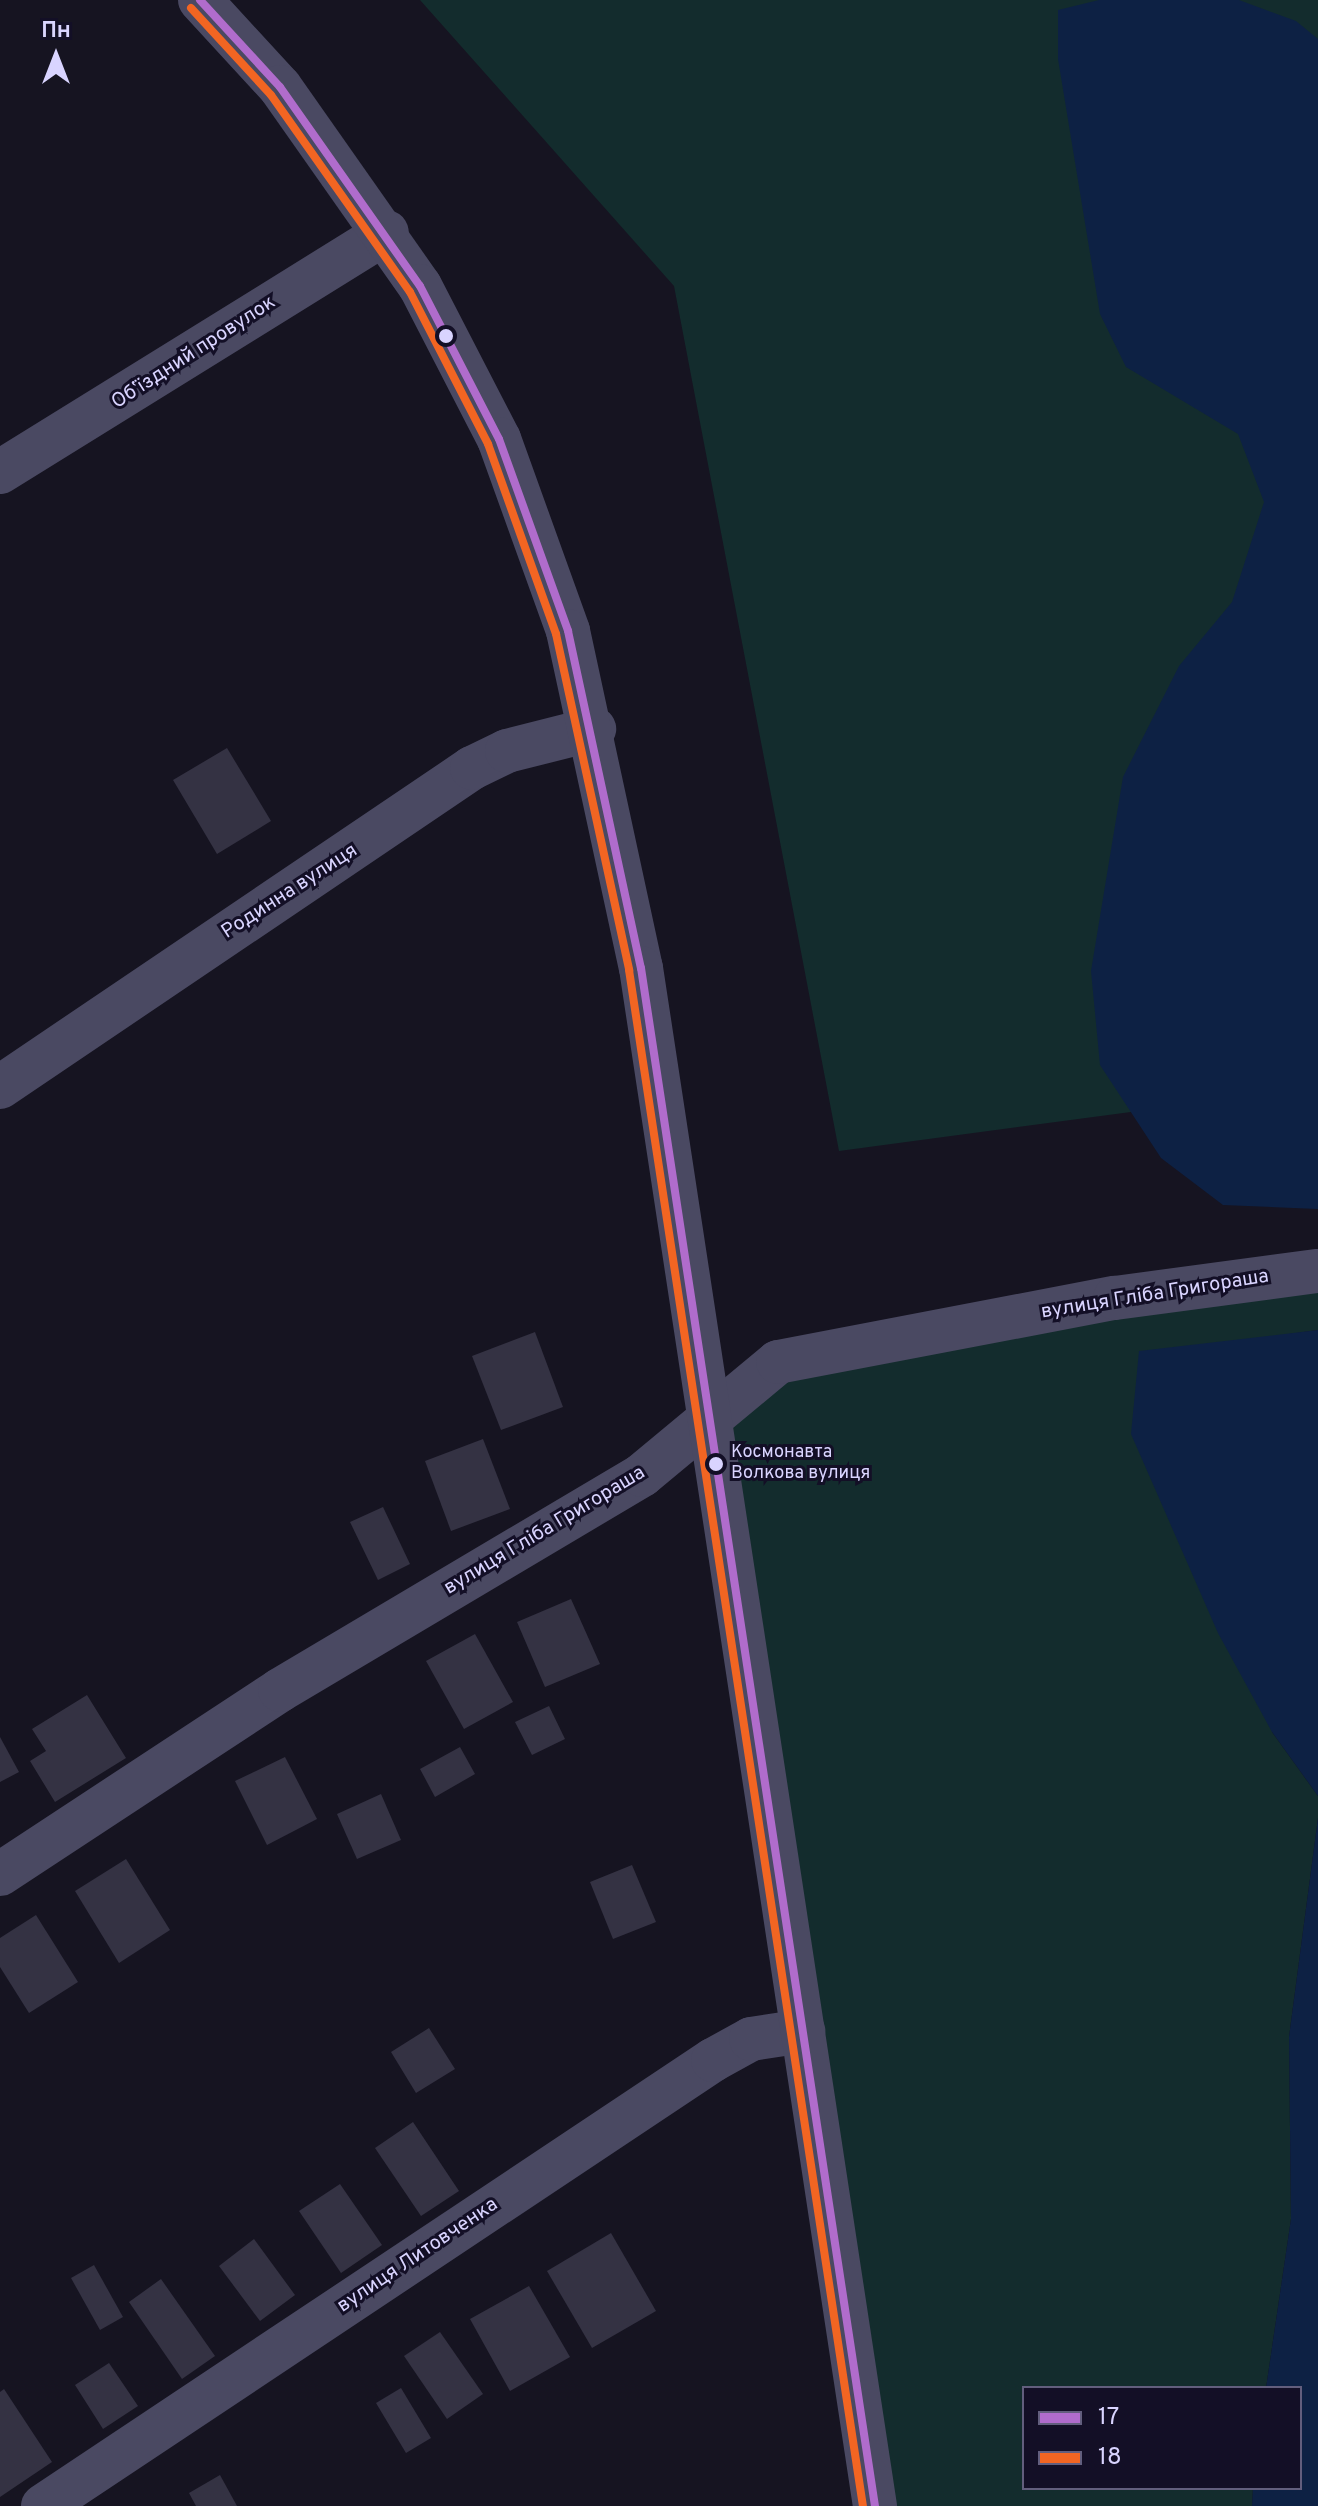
<!DOCTYPE html>
<html>
<head>
<meta charset="utf-8">
<style>
	body { margin:0 }
	#map { position:relative; width:1318px; height:2506px; overflow:hidden; background:#161421; font-family:Overpass,sans-serif }
	div>[style] { position:absolute }
	.green>* { inset:0; background:#132c2d }
	.water>* { inset:0; background:#0d2144 }
	.building>* { inset:0; background:#343243 }
	.minor>* { height:44px; margin:-22px; padding:0 22px; transform-origin:22px; border-radius:22px; background:#4a4962 }
	.tertiary>* { height:44px; margin:-22px; padding:0 22px; transform-origin:22px; border-radius:22px; background:#4a4962 }
	.bus-1>* { height:8px; margin:-4px; padding:0 4px; transform-origin:4px; border-radius:4px; background:#b06ccc }
	.bus-2>* { height:8px; margin:-4px; padding:0 4px; transform-origin:4px; border-radius:4px; background:#f26522 }
	.dots>* { width:22px; height:22px; translate:-50% -50%; box-sizing:border-box; border:4px solid #130f26; border-radius:50% }
	span { translate:-50% -50%; white-space:nowrap; text-align:center; line-height:1.15; -webkit-text-stroke:6px #130f26; paint-order:stroke }
	.bus-label { font-size:18px; color:#d9d4ff }
	.left { translate:0 -50%; text-align:left }
	.street-label { font-size:20px; color:#d9d4ff }
	.legend { position:absolute; left:1022px; top:2386px; width:280px; height:104px; box-sizing:border-box; background:#130f26; border:2px solid #625e7d; margin:0; padding:10px 14px; list-style:none; font-size:24px; color:#d9d4ff }
	.legend li { display:flex; align-items:center; gap:16px; height:40px }
	.legend b { width:40px; border:2px solid #625e7d }
	.north { position:absolute; left:16px; top:16px; width:80px; height:80px; -webkit-text-stroke:6px #130f26; paint-order:stroke; rotate:0deg; font-size:22px; font-weight:700; line-height:32px; text-align:center; color:#d9d4ff }
	.north::after { content:''; display:block; margin:auto; width:28px; height:36px; background:#d9d4ff; clip-path:polygon(50% 0,100% 100%,50% 72%,0 100%) }
</style>
</head>
<body>
<div id="map">
	<div class="green">
		<i style="clip-path:polygon(420px 0,1318px 0,1318px 1087px,839px 1151px,674px 286px)"></i>
		<i style="clip-path:polygon(1318px 1271px,1318px 1330px,1289px 1334px,1272px 1732px,1318px 1796px,1318px 1818px,1289px 2037px,1291px 2219px,1266px 2388px,1024px 2388px,1024px 2488px,1253px 2488px,1252px 2506px,875px 2506px,710px 1418px,778px 1362px)"></i>
	</div>
	<div class="water">
		<i style="clip-path:polygon(1099px 0,1239px 0,1296px 21px,1318px 39px,1318px 1209px,1223px 1205px,1161px 1158px,1100px 1065px,1091px 971px,1123px 777px,1179px 666px,1232px 602px,1264px 502px,1238px 434px,1126px 367px,1100px 314px,1058px 59px,1058px 10px)"></i>
		<i style="clip-path:polygon(1318px 1330px,1318px 1796px,1272px 1732px,1218px 1633px,1131px 1434px,1139px 1351px)"></i>
		<i style="clip-path:polygon(1318px 1818px,1318px 2506px,1252px 2506px,1253px 2488px,1300px 2488px,1300px 2388px,1266px 2388px,1291px 2219px,1289px 2037px)"></i>
	</div>
	<div class="building">
		<i style="clip-path:polygon(227px 748px,271px 821px,217px 854px,173px 780px)"></i>
		<i style="clip-path:polygon(535px 1332px,563px 1407px,501px 1430px,472px 1356px)"></i>
		<i style="clip-path:polygon(483px 1439px,510px 1509px,451px 1531px,425px 1461px)"></i>
		<i style="clip-path:polygon(383px 1507px,410px 1564px,378px 1580px,350px 1522px)"></i>
		<i style="clip-path:polygon(571px 1599px,600px 1664px,545px 1687px,517px 1622px)"></i>
		<i style="clip-path:polygon(475px 1634px,513px 1702px,464px 1729px,426px 1661px)"></i>
		<i style="clip-path:polygon(87px 1695px,126px 1758px,55px 1802px,30px 1761px,46px 1751px,32px 1729px)"></i>
		<i style="clip-path:polygon(549px 1706px,565px 1739px,532px 1755px,515px 1722px)"></i>
		<i style="clip-path:polygon(0 1737px,19px 1772px,0 1782px)"></i>
		<i style="clip-path:polygon(460px 1747px,475px 1774px,435px 1797px,420px 1769px)"></i>
		<i style="clip-path:polygon(285px 1757px,317px 1819px,267px 1845px,235px 1781px)"></i>
		<i style="clip-path:polygon(381px 1794px,401px 1840px,357px 1859px,337px 1814px)"></i>
		<i style="clip-path:polygon(126px 1859px,170px 1930px,119px 1963px,75px 1891px)"></i>
		<i style="clip-path:polygon(632px 1865px,656px 1922px,613px 1939px,590px 1882px)"></i>
		<i style="clip-path:polygon(36px 1915px,78px 1982px,29px 2013px,0 1967px,0 1938px)"></i>
		<i style="clip-path:polygon(429px 2028px,455px 2069px,416px 2093px,391px 2052px)"></i>
		<i style="clip-path:polygon(413px 2122px,459px 2191px,421px 2216px,375px 2148px)"></i>
		<i style="clip-path:polygon(340px 2184px,382px 2245px,341px 2273px,299px 2211px)"></i>
		<i style="clip-path:polygon(611px 2233px,656px 2311px,592px 2348px,547px 2271px)"></i>
		<i style="clip-path:polygon(254px 2239px,295px 2295px,260px 2321px,219px 2266px)"></i>
		<i style="clip-path:polygon(94px 2265px,123px 2317px,100px 2330px,71px 2278px)"></i>
		<i style="clip-path:polygon(161px 2279px,215px 2356px,182px 2379px,129px 2302px)"></i>
		<i style="clip-path:polygon(529px 2286px,570px 2357px,510px 2391px,470px 2319px)"></i>
		<i style="clip-path:polygon(440px 2332px,483px 2394px,447px 2419px,404px 2356px)"></i>
		<i style="clip-path:polygon(109px 2363px,138px 2406px,103px 2429px,75px 2385px)"></i>
		<i style="clip-path:polygon(401px 2388px,431px 2438px,406px 2453px,376px 2403px)"></i>
		<i style="clip-path:polygon(4px 2389px,52px 2462px,0 2497px,0 2392px)"></i>
		<i style="clip-path:polygon(220px 2475px,237px 2506px,196px 2506px,189px 2493px)"></i>
	</div>
	<div class="minor">
		<i style="left:0;top:472px;width:455px;rotate:-31.8deg"></i>
		<i style="left:0;top:1087px;width:570px;rotate:-34.05deg"></i>
		<i style="left:472px;top:768px;width:39px;rotate:-26deg"></i>
		<i style="left:507px;top:751px;width:90px;rotate:-14.2deg"></i>
		<i style="left:0;top:1874px;width:335px;rotate:-33.3deg"></i>
		<i style="left:280px;top:1690px;width:421px;rotate:-30.7deg"></i>
		<i style="left:642px;top:1475px;width:177px;rotate:-39.7deg"></i>
		<i style="left:778px;top:1362px;width:343px;rotate:-10.8deg"></i>
		<i style="left:1115px;top:1298px;width:205px;rotate:-7.6deg"></i>
		<i style="left:43px;top:2506px;width:805px;rotate:-33.65deg"></i>
		<i style="left:713px;top:2060px;width:43px;rotate:-28.9deg"></i>
		<i style="left:751px;top:2039px;width:53px;rotate:-8.7deg"></i>
	</div>
	<div class="tertiary">
		<i style="left:200px;top:0;width:118px;rotate:47.4deg"></i>
		<i style="left:280px;top:87px;width:243px;rotate:54.9deg"></i>
		<i style="left:420px;top:286px;width:172px;rotate:62.7deg"></i>
		<i style="left:499px;top:439px;width:204px;rotate:70.2deg"></i>
		<i style="left:568px;top:631px;width:345px;rotate:77.8deg"></i>
		<i style="left:641px;top:968px;width:1556px;rotate:81.35deg"></i>
	</div>
	<div class="bus-1">
		<i style="left:200px;top:0;width:118px;rotate:47.4deg"></i>
		<i style="left:280px;top:87px;width:243px;rotate:54.9deg"></i>
		<i style="left:420px;top:286px;width:172px;rotate:62.7deg"></i>
		<i style="left:499px;top:439px;width:204px;rotate:70.2deg"></i>
		<i style="left:568px;top:631px;width:345px;rotate:77.8deg"></i>
		<i style="left:641px;top:968px;width:1556px;rotate:81.35deg"></i>
	</div>
	<div class="bus-2">
		<i style="left:191px;top:8px;width:118px;rotate:47.4deg"></i>
		<i style="left:271px;top:95px;width:241px;rotate:54.8deg"></i>
		<i style="left:410px;top:292px;width:171px;rotate:62.8deg"></i>
		<i style="left:488px;top:444px;width:202px;rotate:70.3deg"></i>
		<i style="left:556px;top:634px;width:344px;rotate:77.7deg"></i>
		<i style="left:629px;top:970px;width:1554px;rotate:81.34deg"></i>
	</div>
	<div class="dots">
		<i style="left:446px;top:336px;background:#d9d4ff"></i>
		<i style="left:716px;top:1464px;background:#d9d4ff"></i>
	</div>
	<div class="bus-label">
		<span class="left" style="left:731px;top:1464px">Космонавта<br>Волкова вулиця</span>
	</div>
	<div class="street-label">
		<span style="left:194px;top:353px;rotate:-33deg">Обʼїздний провулок</span>
		<span style="left:290px;top:892px;rotate:-33deg">Родинна вулиця</span>
		<span style="left:1155px;top:1295px;rotate:-9deg">вулиця Гліба Григораша</span>
		<span style="left:545px;top:1531px;rotate:-31deg">вулиця Гліба Григораша</span>
		<span style="left:418px;top:2256px;rotate:-34deg">вулиця Литовченка</span>
	</div>
	<ul class="legend">
	<li><b style="height:10px;background:#b06ccc"></b>17</li>
	<li><b style="height:10px;background:#f26522"></b>18</li>
	</ul>
	<div class="north">Пн</div>
</div>
</body>
</html>
